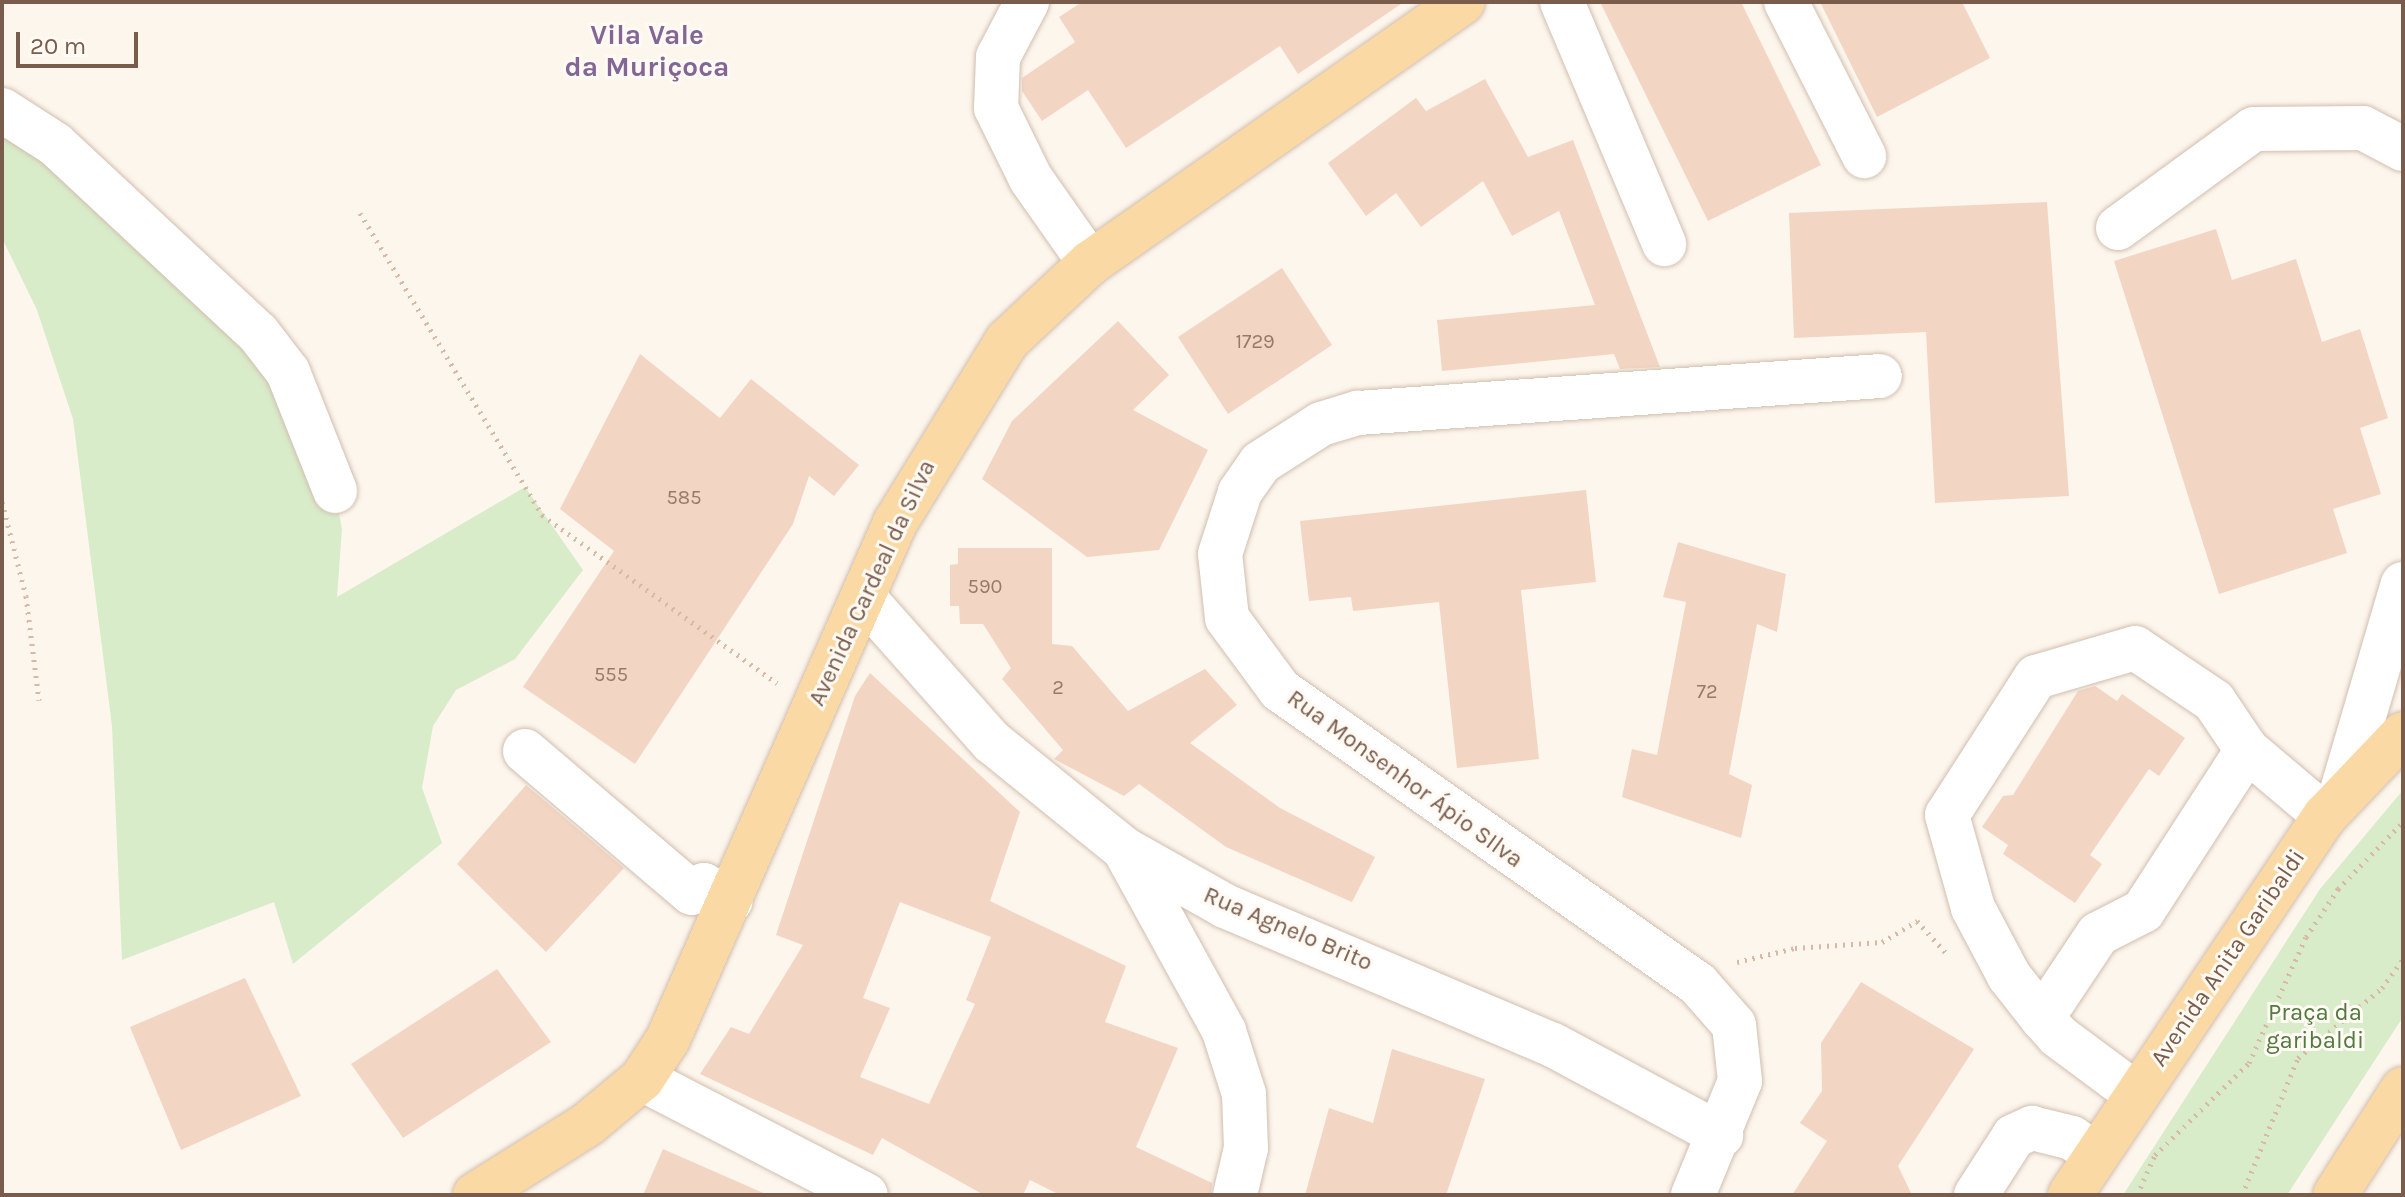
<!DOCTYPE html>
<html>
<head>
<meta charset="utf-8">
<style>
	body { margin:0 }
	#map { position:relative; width:2405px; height:1197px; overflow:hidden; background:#fdf6ec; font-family:Karla,sans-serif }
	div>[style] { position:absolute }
	.green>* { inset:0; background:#d8ecc9 }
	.building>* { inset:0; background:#f3d5c3 }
	.path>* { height:5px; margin-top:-2.5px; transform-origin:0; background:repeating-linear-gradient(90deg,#d9b8a5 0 2px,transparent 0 8px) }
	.roads { filter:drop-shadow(0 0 2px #d1beb0) drop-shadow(0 0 2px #d1beb0) }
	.minor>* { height:44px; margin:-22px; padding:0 22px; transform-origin:22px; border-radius:22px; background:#fff }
	.major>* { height:44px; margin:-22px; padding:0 22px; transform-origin:22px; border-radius:22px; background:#fbd9a5 }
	span { translate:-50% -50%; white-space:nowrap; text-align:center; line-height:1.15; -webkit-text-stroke:6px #fffaf3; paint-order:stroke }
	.number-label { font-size:20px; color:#987a6a }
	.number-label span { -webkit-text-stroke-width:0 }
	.street-label { font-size:24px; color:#7a5c4d }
	.park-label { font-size:24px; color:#537a41 }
	.quarter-label { font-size:28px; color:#846695; font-weight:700 }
	.frame { position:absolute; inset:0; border:4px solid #7a5c4d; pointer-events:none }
	.scale { position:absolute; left:16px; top:32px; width:122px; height:36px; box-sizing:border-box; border:4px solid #7a5c4d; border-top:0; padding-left:10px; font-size:24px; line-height:28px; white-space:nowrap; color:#7a5c4d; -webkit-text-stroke:6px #fffaf3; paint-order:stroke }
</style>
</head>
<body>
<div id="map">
	<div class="green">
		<i style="clip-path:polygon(16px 119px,288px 372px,335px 491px,342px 529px,337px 597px,525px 487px,583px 570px,515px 659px,456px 690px,433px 726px,422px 788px,442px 843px,293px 964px,274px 902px,122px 960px,112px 726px,73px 419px,37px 310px,2px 238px,2px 129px)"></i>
		<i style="clip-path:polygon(2403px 790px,2403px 1017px,2287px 1195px,2123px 1195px,2320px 889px)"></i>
	</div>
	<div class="building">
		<i style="clip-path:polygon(1082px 2px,1404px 2px,1298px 74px,1280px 46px,1126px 148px,1088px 90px,1042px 121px,1022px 91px,1022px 78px,1075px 42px,1059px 17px)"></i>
		<i style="clip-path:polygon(1600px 2px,1741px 2px,1821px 165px,1708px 221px)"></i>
		<i style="clip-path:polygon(1820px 2px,1962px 2px,1990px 58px,1877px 117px)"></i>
		<i style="clip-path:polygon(1485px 79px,1528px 157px,1573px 140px,1660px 367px,1620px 369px,1614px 354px,1442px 371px,1437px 320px,1595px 305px,1559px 211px,1512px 236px,1483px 181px,1421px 227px,1396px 193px,1366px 216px,1328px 163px,1416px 98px,1426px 111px)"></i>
		<i style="clip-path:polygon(2047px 202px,2069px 496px,1935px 503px,1926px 332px,1794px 338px,1789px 213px)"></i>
		<i style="clip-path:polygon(2216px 229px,2232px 280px,2296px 259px,2322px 342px,2360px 329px,2388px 418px,2360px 428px,2381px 494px,2333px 509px,2347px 553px,2219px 594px,2114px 261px)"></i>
		<i style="clip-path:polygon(1282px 268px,1332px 345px,1228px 414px,1178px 337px)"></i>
		<i style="clip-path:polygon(1118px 321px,1169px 375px,1133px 410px,1208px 450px,1159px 550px,1087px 557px,982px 479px,1012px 421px)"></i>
		<i style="clip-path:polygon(640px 354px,720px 418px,751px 379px,859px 465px,834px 496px,809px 476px,793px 524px,635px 764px,523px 687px,614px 551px,560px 509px)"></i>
		<i style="clip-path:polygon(1586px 490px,1596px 582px,1521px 590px,1539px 759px,1457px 768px,1439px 602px,1353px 611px,1351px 597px,1309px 601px,1300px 521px)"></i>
		<i style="clip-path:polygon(1678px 542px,1786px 574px,1777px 632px,1757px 624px,1729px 774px,1752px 785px,1741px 838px,1622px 797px,1632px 749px,1657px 755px,1686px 602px,1663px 597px)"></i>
		<i style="clip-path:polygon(958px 548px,1052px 548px,1052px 644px,1072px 646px,1128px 711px,1205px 669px,1237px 705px,1190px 743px,1280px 808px,1375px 857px,1352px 902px,1226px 847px,1139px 784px,1124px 796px,1054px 759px,1063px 750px,1002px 679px,1011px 668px,983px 624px,960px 624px,959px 606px,950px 606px,950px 565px,958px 564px)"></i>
		<i style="clip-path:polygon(evenodd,870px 673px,1020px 812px,990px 901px,1126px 966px,1105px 1022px,1178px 1048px,1136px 1147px,1212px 1183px,1211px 1195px,1060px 1195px,1030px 1180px,1023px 1195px,984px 1195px,882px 1138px,873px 1155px,700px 1074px,731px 1027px,749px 1034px,803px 945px,776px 935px,855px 696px,870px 673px,900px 902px,991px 937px,966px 1000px,975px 1004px,929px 1104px,860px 1077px,890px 1008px,863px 998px,900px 902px)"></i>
		<i style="clip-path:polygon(2095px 686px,2117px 701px,2122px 694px,2185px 738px,2159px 776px,2149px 769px,2090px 855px,2102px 864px,2075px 903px,2003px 854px,2008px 845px,1982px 827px,2003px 796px,2013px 795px,2078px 691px)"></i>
		<i style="clip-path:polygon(526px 785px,624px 868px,546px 952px,457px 864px)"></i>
		<i style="clip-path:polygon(497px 969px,551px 1042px,403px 1138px,351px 1064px)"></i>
		<i style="clip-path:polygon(245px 978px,301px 1096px,181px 1150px,130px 1027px)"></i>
		<i style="clip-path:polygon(1861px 982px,1974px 1049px,1898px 1166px,1912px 1195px,1792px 1195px,1827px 1141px,1800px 1123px,1822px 1091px,1821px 1043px)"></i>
		<i style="clip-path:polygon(1392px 1049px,1485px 1079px,1446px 1195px,1305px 1195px,1329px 1108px,1373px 1123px)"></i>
		<i style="clip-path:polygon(663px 1149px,768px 1195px,643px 1195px)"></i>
	</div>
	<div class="path">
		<i style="left:360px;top:213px;width:353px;rotate:58.9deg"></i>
		<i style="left:542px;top:515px;width:289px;rotate:35.6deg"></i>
		<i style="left:2px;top:502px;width:97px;rotate:75.7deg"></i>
		<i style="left:26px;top:596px;width:105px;rotate:82.9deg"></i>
		<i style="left:1737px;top:962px;width:60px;rotate:-13.6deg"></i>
		<i style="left:1795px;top:948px;width:87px;rotate:-3.9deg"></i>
		<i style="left:1882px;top:942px;width:41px;rotate:-31deg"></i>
		<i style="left:1917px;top:921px;width:45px;rotate:47.7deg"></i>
		<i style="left:2137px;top:1195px;width:44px;rotate:-65.8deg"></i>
		<i style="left:2155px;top:1155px;width:132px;rotate:-44.4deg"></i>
		<i style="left:2249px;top:1063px;width:138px;rotate:-65.7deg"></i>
		<i style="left:2306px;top:937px;width:58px;rotate:-56.3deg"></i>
		<i style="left:2338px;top:889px;width:93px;rotate:-45.9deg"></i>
		<i style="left:2242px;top:1195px;width:148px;rotate:-67.8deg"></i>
		<i style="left:2298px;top:1058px;width:109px;rotate:-39.8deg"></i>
		<i style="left:2382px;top:988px;width:36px;rotate:-54deg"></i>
	</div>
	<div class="roads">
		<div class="minor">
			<i style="left:1027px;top:2px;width:62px;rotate:117.8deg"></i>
			<i style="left:998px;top:57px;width:51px;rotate:92.2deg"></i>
			<i style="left:996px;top:108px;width:79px;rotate:63.8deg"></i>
			<i style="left:1031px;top:179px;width:103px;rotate:54.9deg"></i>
			<i style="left:1562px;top:2px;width:263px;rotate:67.1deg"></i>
			<i style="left:1786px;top:2px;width:173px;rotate:63.1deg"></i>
			<i style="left:2px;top:110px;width:63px;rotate:32.7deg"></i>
			<i style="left:55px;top:144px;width:277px;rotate:43deg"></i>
			<i style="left:258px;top:333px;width:49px;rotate:52.4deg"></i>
			<i style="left:288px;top:372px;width:128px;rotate:68.4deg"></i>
			<i style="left:2118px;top:228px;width:168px;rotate:-36.1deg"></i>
			<i style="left:2254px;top:129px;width:109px;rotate:-0.5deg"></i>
			<i style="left:2363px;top:128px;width:45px;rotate:27.7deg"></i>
			<i style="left:864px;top:598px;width:193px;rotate:48.4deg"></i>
			<i style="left:992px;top:742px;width:170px;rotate:39deg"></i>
			<i style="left:1124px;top:849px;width:116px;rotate:29.4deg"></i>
			<i style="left:1225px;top:906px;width:356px;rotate:23deg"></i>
			<i style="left:1553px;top:1045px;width:191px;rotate:28.2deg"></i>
			<i style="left:2247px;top:750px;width:102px;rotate:40.2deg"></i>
			<i style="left:525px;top:751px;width:219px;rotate:40.4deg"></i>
			<i style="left:692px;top:893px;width:14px;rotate:-34deg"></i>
			<i style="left:704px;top:885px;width:31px;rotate:31deg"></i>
			<i style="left:2341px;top:794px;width:219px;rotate:-73.6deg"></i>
			<i style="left:1124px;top:849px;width:208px;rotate:61.2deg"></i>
			<i style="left:1224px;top:1031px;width:66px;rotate:72.4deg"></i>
			<i style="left:1244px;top:1094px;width:54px;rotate:87.9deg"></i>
			<i style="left:1246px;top:1148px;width:48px;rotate:103.2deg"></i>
			<i style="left:2042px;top:1018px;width:101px;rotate:-56.3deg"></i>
			<i style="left:2098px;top:934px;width:51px;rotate:-27.1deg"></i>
			<i style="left:2143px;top:911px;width:192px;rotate:-57.1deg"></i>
			<i style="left:2247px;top:750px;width:59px;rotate:-124deg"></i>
			<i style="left:2214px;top:701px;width:95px;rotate:-146.1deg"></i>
			<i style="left:2135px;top:648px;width:103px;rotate:163.7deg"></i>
			<i style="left:2036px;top:677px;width:164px;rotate:122.8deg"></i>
			<i style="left:1947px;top:815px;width:97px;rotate:74.4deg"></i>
			<i style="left:1973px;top:908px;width:77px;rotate:62.1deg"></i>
			<i style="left:2009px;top:976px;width:53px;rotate:51.8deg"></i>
			<i style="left:2042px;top:1018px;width:24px;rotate:48deg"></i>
			<i style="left:2058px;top:1036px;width:97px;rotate:36.6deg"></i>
			<i style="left:642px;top:1079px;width:252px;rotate:27.4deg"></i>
			<i style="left:1693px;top:1195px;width:123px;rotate:-67.6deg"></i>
			<i style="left:1740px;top:1081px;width:56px;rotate:-96.1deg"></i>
			<i style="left:1734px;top:1025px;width:55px;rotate:-131.3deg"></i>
			<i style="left:1698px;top:984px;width:511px;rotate:-144.88deg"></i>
			<i style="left:1280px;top:690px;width:89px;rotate:-126.4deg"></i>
			<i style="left:1227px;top:618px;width:64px;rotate:-96.2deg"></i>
			<i style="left:1220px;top:554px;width:65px;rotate:-72.1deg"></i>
			<i style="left:1240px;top:492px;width:35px;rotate:-55deg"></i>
			<i style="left:1260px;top:463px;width:72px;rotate:-32.6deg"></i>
			<i style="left:1321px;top:424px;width:39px;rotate:-17deg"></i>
			<i style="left:1358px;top:413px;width:523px;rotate:-4.05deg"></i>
			<i style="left:1976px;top:1195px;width:70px;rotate:-57.2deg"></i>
			<i style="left:2014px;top:1136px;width:20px;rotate:-24deg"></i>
			<i style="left:2032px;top:1128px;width:41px;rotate:14deg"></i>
			<i style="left:2072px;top:1138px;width:29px;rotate:35deg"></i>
		</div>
		<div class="major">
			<i style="left:475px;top:1195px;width:133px;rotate:-32.1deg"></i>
			<i style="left:588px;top:1124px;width:70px;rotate:-39.8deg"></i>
			<i style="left:642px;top:1079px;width:48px;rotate:-57deg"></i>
			<i style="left:668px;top:1039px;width:564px;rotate:-66.25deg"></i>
			<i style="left:895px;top:523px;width:214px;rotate:-58.4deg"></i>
			<i style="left:1007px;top:341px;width:114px;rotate:-43.2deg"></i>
			<i style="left:1090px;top:263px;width:455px;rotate:-35deg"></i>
			<i style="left:2070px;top:1195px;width:457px;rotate:-56.1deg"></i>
			<i style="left:2325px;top:816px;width:113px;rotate:-46.4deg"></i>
			<i style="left:2335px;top:1195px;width:126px;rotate:-57.3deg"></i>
		</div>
	</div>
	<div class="number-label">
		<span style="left:1255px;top:341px">1729</span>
		<span style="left:684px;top:497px">585</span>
		<span style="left:985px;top:586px">590</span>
		<span style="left:611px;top:674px">555</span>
		<span style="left:1058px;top:687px">2</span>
		<span style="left:1707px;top:691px">72</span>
	</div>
	<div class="street-label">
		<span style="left:872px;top:583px;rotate:-65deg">Avenida Cardeal da Silva</span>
		<span style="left:1405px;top:779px;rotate:36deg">Rua Monsenhor Ápio SIlva</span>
		<span style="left:1288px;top:929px;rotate:23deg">Rua Agnelo Brito</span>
		<span style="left:2228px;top:958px;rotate:-56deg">Avenida Anita Garibaldi</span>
	</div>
	<div class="park-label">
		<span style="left:2315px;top:1027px">Praça da<br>garibaldi</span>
	</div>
	<div class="quarter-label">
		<span style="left:647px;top:51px">Vila Vale<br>da Muriçoca</span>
	</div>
	<div class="frame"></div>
	<div class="scale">20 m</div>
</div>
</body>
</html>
